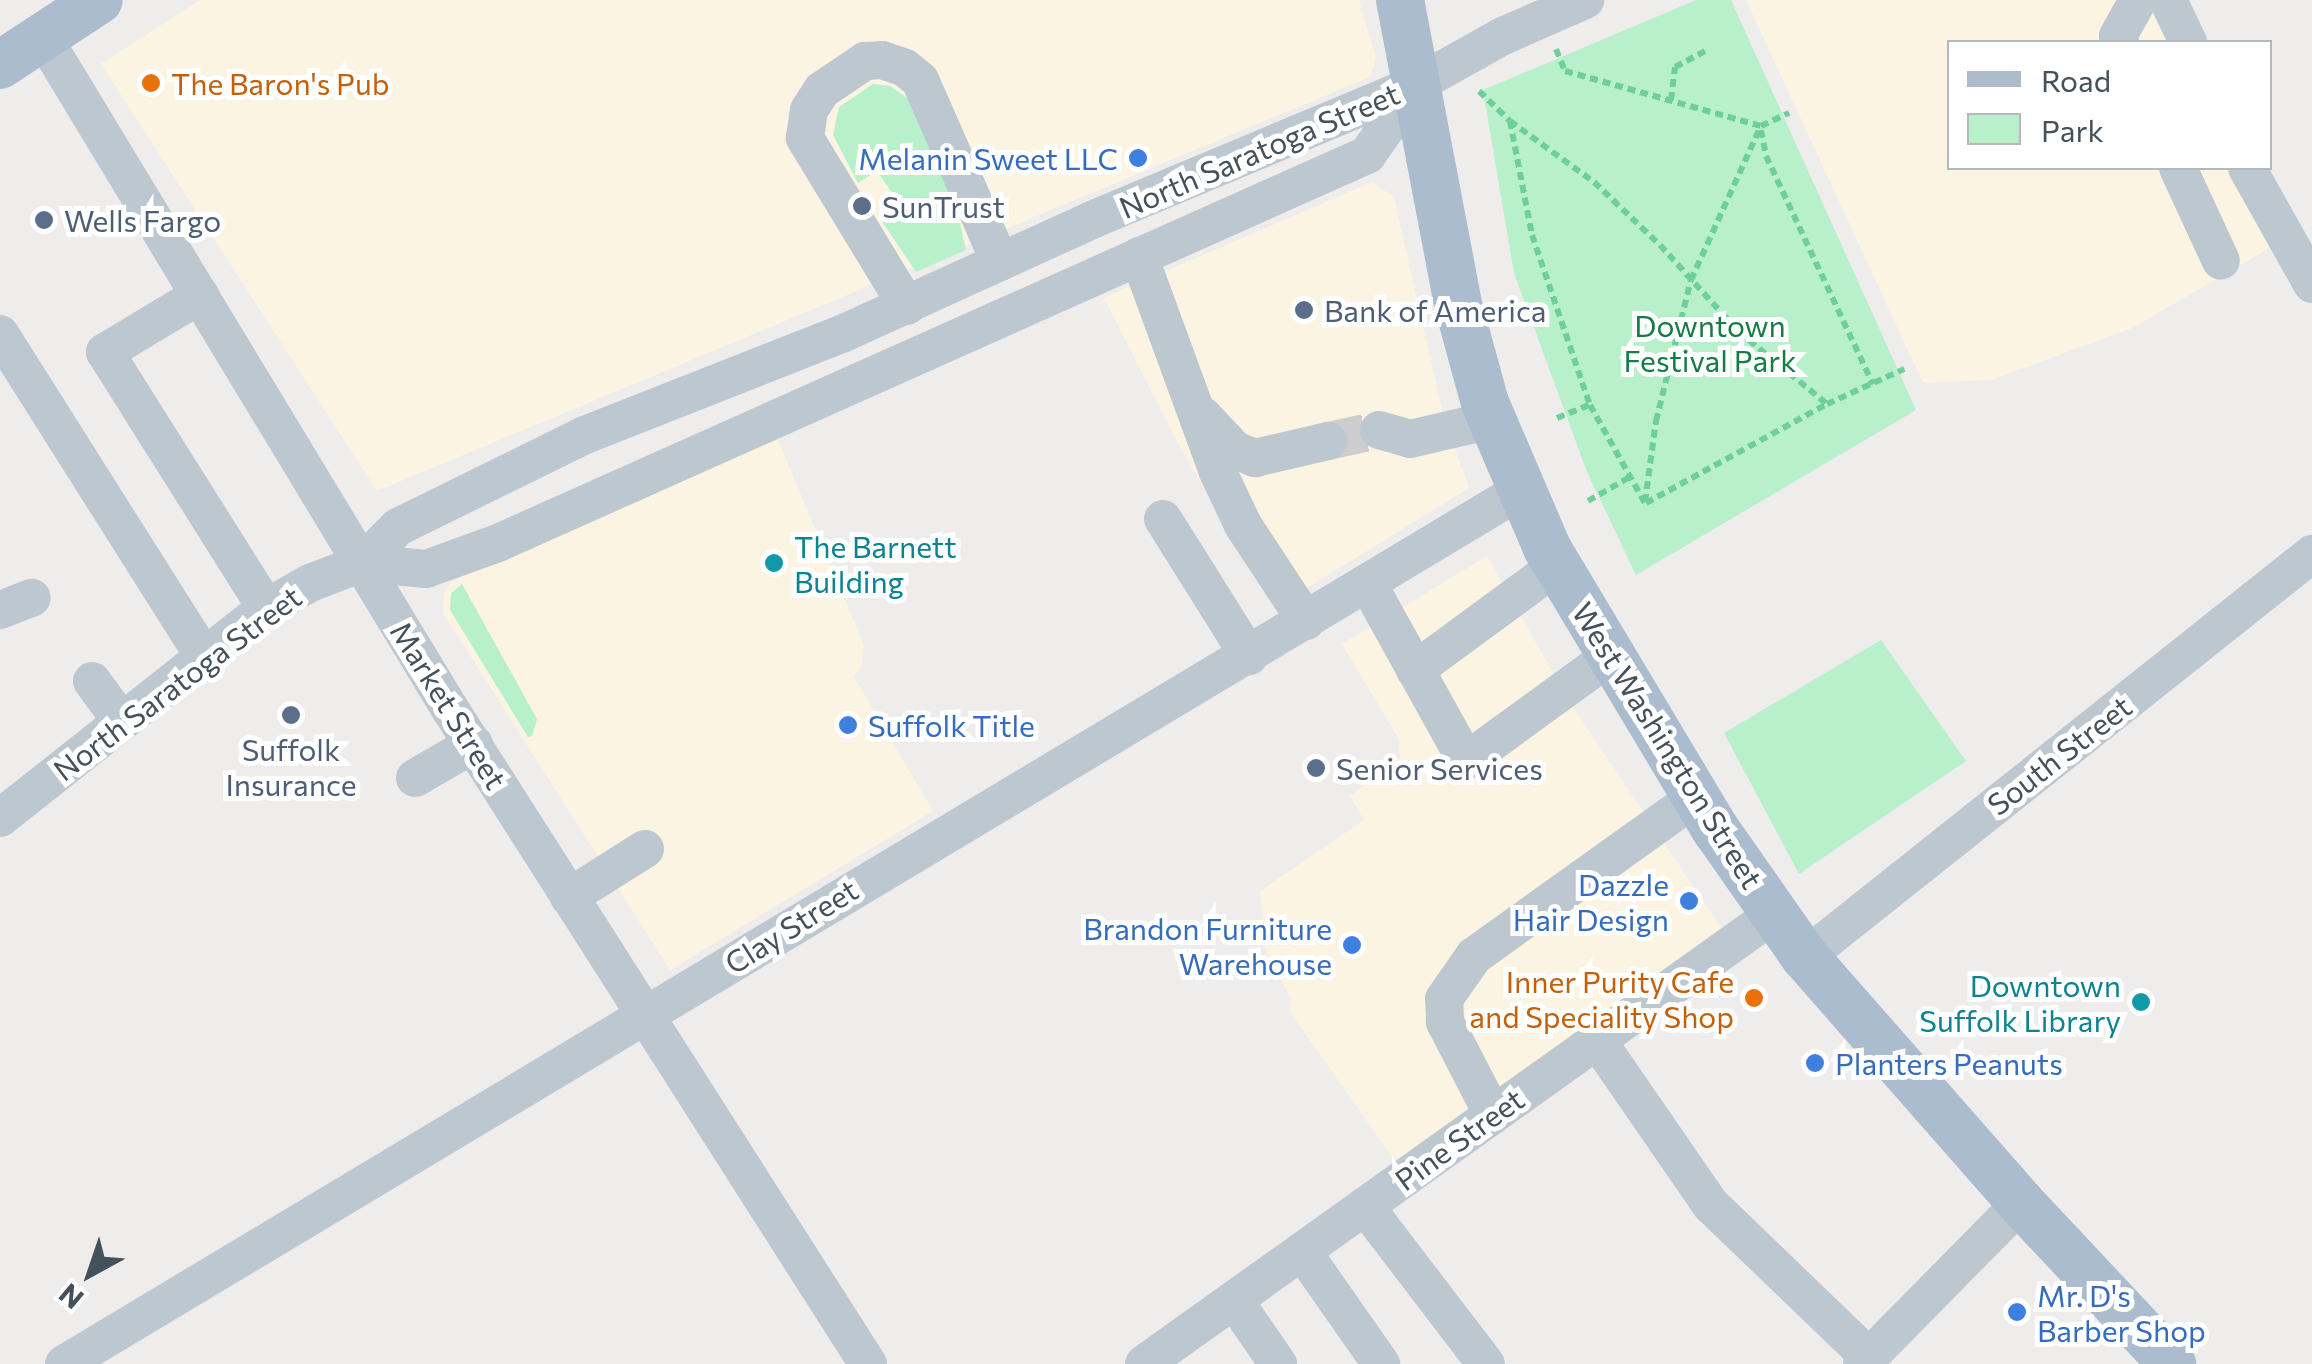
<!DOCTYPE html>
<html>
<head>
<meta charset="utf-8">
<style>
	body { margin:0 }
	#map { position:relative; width:2312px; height:1364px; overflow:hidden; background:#efecec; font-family:Commissioner,sans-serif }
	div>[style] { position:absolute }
	.commercial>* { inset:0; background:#fcf4e2 }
	.green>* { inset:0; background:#b7f0cb }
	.minor-tunnel>* { height:38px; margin-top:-19px; transform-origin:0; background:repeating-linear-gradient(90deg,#cdcdcf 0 38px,transparent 0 57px) }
	.path>* { height:6px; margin-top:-3px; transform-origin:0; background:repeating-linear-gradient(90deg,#6ecf9c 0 8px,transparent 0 13px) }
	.minor>* { height:38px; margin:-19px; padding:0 19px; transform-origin:19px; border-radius:19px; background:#bcc7cf }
	.major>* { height:48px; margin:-24px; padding:0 24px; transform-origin:24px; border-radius:24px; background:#aabccd }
	.dots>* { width:28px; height:28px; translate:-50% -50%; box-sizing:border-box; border:5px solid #fff; border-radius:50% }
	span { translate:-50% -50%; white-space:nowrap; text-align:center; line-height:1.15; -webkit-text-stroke:10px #fff; paint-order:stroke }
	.food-label { font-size:30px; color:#c56008 }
	.left { translate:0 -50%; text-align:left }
	.right { translate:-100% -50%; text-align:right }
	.street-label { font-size:30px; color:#44505a }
	.shop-label { font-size:30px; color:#366cbe }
	.service-label { font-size:30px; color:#4e5e75 }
	.park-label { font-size:30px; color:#137d45 }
	.culture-label { font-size:30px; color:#0d838f }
	.legend { position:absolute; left:1947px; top:40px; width:325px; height:130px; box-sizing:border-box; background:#fff; border:2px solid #b4b9bd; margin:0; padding:12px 18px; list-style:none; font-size:30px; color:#44505a }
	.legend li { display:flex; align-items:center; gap:20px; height:50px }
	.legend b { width:50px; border:2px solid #b4b9bd }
	.north { position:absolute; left:40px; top:1224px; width:100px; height:100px; -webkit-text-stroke:8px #fff; paint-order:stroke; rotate:220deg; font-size:28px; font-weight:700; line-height:40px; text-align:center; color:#44505a }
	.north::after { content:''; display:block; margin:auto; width:35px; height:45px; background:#44505a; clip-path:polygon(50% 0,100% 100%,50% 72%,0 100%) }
</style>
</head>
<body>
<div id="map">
	<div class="commercial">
		<i style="clip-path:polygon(200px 0,1359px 0,1376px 59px,1370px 77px,377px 491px,101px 64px)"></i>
		<i style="clip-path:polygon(1746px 0,2149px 0,2170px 42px,1950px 42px,1950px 168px,2230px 168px,2270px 248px,2132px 328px,1991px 380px,1923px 383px)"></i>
		<i style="clip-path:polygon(1372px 182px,1394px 197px,1444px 419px,1469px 488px,1276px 607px,1182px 451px,1104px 298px)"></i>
		<i style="clip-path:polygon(777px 438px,864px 645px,861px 667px,854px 677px,933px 811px,670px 970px,443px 613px,444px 594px,451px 582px)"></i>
		<i style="clip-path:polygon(1487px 556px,1569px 701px,1722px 929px,1395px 1161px,1290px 1012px,1291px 998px,1266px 953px,1260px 891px,1364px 820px,1350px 796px,1400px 759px,1399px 739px,1342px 644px)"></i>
	</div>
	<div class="green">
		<i style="clip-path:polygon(1696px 0,1731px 0,1916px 410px,1636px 575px,1587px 472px,1514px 273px,1483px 90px)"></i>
		<i style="clip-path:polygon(873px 84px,890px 86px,913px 102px,934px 150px,930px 152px,933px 159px,938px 158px,955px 201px,966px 250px,916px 272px,881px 220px,901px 206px,877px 171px,858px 183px,833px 135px,839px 107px)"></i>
		<i style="clip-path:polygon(462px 584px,537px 719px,532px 736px,528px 737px,450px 610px,451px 593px)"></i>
		<i style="clip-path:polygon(1881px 640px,1966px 761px,1799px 874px,1724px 733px)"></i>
	</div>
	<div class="minor-tunnel">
		<i style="left:1328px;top:441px;width:52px;rotate:-12.2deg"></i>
	</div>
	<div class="path">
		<i style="left:1556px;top:49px;width:24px;rotate:68deg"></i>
		<i style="left:1565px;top:71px;width:204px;rotate:15.7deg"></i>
		<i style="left:1761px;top:126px;width:31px;rotate:-25deg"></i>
		<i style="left:1479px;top:91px;width:43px;rotate:44.1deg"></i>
		<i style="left:1510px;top:121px;width:104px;rotate:36deg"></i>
		<i style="left:1594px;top:182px;width:91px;rotate:43.7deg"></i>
		<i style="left:1660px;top:245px;width:118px;rotate:47.8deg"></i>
		<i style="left:1739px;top:332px;width:114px;rotate:39.3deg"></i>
		<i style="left:1671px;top:100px;width:33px;rotate:-83deg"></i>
		<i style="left:1675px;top:67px;width:34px;rotate:-28deg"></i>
		<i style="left:1510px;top:121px;width:116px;rotate:79.1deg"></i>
		<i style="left:1532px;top:235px;width:180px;rotate:71.2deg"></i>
		<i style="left:1590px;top:405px;width:112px;rotate:60.7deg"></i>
		<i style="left:1761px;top:130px;width:26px;rotate:79deg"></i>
		<i style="left:1766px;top:156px;width:252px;rotate:64.9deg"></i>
		<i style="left:1557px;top:418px;width:35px;rotate:-22deg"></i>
		<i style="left:1588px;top:501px;width:48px;rotate:-29.7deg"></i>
		<i style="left:1645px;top:502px;width:82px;rotate:-82.3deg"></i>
		<i style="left:1656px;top:421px;width:145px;rotate:-76.1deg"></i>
		<i style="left:1691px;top:280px;width:169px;rotate:-65.6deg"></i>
		<i style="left:1646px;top:503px;width:206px;rotate:-28.7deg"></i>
		<i style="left:1827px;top:404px;width:85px;rotate:-24.4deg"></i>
	</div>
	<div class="minor">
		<i style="left:2168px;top:0;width:47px;rotate:64.5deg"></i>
		<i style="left:43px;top:37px;width:786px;rotate:58.8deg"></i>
		<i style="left:450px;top:709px;width:777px;rotate:57.46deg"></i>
		<i style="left:2120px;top:42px;width:6px;rotate:-108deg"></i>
		<i style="left:2118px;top:36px;width:41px;rotate:-60.9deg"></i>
		<i style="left:2178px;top:168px;width:102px;rotate:65.2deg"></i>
		<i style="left:2247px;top:168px;width:133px;rotate:60.7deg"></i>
		<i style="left:1139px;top:256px;width:230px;rotate:69.9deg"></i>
		<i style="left:1218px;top:472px;width:59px;rotate:64.7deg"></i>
		<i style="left:1243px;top:525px;width:115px;rotate:56.7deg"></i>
		<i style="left:200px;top:295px;width:111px;rotate:149deg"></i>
		<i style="left:105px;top:352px;width:302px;rotate:57.8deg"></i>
		<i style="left:907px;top:306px;width:197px;rotate:-121.3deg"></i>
		<i style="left:805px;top:138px;width:28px;rotate:-82deg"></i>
		<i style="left:809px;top:110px;width:24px;rotate:-57deg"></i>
		<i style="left:822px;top:90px;width:52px;rotate:-34deg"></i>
		<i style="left:865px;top:61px;width:17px;rotate:-3deg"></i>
		<i style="left:882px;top:60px;width:24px;rotate:19deg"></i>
		<i style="left:905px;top:68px;width:19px;rotate:39deg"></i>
		<i style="left:920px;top:80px;width:199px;rotate:66.3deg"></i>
		<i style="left:0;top:334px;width:382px;rotate:57.7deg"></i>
		<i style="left:1203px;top:416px;width:47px;rotate:46.7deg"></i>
		<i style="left:1235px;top:450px;width:22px;rotate:22deg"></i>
		<i style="left:1255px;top:458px;width:75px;rotate:-13.1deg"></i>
		<i style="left:1379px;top:430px;width:32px;rotate:16deg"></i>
		<i style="left:1410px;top:439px;width:84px;rotate:-13deg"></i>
		<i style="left:1163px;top:519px;width:162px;rotate:57.9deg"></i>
		<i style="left:362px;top:563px;width:64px;rotate:5.4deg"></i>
		<i style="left:426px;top:569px;width:77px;rotate:-19.9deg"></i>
		<i style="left:498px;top:543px;width:952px;rotate:-24.06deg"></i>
		<i style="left:1367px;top:155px;width:85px;rotate:-54.6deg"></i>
		<i style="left:1368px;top:584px;width:202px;rotate:61deg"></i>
		<i style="left:1466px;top:761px;width:180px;rotate:-36deg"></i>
		<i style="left:0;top:610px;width:34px;rotate:-21deg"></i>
		<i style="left:1415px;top:670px;width:177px;rotate:-36.3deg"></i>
		<i style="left:92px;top:681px;width:51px;rotate:53.8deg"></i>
		<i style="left:415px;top:778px;width:68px;rotate:-30deg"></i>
		<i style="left:0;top:818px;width:339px;rotate:-38.3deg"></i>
		<i style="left:266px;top:608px;width:51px;rotate:-29.6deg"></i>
		<i style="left:310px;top:583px;width:56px;rotate:-21deg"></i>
		<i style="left:362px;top:563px;width:51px;rotate:-45deg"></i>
		<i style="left:398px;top:527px;width:208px;rotate:-26.2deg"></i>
		<i style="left:585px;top:435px;width:278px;rotate:-21.5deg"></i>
		<i style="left:844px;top:333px;width:275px;rotate:-24.5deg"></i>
		<i style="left:1094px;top:219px;width:350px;rotate:-22.7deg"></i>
		<i style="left:1417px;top:84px;width:98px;rotate:-29.2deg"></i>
		<i style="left:1503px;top:36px;width:90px;rotate:-23.7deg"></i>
		<i style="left:569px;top:897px;width:90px;rotate:-32.3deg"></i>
		<i style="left:1805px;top:957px;width:648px;rotate:-38.48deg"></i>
		<i style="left:1597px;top:1040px;width:201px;rotate:55.4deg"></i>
		<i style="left:1711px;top:1205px;width:219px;rotate:43.9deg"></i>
		<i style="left:1493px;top:1115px;width:105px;rotate:-117.3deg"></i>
		<i style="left:1445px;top:1022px;width:23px;rotate:-92deg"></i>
		<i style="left:1444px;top:999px;width:52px;rotate:-55.1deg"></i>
		<i style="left:1474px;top:956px;width:273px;rotate:-35.6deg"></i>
		<i style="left:1365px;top:1206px;width:199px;rotate:52.6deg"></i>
		<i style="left:1302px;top:1251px;width:138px;rotate:55deg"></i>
		<i style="left:1234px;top:1300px;width:78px;rotate:55.5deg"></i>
		<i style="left:64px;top:1364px;width:1698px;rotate:-30.95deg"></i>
		<i style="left:1144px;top:1364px;width:774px;rotate:-35.54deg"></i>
		<i style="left:1862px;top:1364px;width:226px;rotate:-45.4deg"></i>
	</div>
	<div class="major">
		<i style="left:1400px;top:0;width:314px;rotate:79.2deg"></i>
		<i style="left:1459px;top:308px;width:98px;rotate:74.7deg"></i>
		<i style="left:1485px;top:403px;width:158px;rotate:66.8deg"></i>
		<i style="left:1547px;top:548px;width:329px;rotate:59.1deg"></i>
		<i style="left:1716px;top:830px;width:155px;rotate:55deg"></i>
		<i style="left:1805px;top:957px;width:327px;rotate:48.7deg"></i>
		<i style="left:2021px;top:1203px;width:221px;rotate:46.8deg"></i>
		<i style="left:0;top:65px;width:118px;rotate:-33.3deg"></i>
	</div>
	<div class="dots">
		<i style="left:151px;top:83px;background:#e8710a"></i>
		<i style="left:1138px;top:158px;background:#3f7fe0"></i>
		<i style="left:862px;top:206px;background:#5c6f8a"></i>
		<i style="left:44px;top:220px;background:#5c6f8a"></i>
		<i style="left:1304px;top:310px;background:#5c6f8a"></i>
		<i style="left:774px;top:563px;background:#0f9aa8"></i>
		<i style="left:291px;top:715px;background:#5c6f8a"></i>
		<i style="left:848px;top:725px;background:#3f7fe0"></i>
		<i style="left:1316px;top:768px;background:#5c6f8a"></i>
		<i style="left:1689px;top:901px;background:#3f7fe0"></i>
		<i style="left:1352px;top:945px;background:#3f7fe0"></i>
		<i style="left:1754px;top:998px;background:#e8710a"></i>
		<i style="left:2141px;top:1002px;background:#0f9aa8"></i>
		<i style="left:1815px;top:1063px;background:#3f7fe0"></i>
		<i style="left:2017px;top:1312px;background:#3f7fe0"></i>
	</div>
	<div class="food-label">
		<span class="left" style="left:171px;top:83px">The Baron's Pub</span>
		<span class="right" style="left:1734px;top:998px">Inner Purity Cafe<br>and Speciality Shop</span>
	</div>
	<div class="street-label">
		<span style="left:1259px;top:150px;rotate:-23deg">North Saratoga Street</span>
		<span style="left:177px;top:683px;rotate:-37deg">North Saratoga Street</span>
		<span style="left:449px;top:705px;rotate:58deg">Market Street</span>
		<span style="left:1668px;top:745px;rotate:58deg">West Washington Street</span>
		<span style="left:2059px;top:755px;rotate:-38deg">South Street</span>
		<span style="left:791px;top:926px;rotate:-32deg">Clay Street</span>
		<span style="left:1459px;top:1139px;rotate:-36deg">Pine Street</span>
	</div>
	<div class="shop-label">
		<span class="right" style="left:1118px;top:158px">Melanin Sweet LLC</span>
		<span class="left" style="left:868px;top:725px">Suffolk Title</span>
		<span class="right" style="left:1669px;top:901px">Dazzle<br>Hair Design</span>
		<span class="right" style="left:1332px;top:945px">Brandon Furniture<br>Warehouse</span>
		<span class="left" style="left:1835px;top:1063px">Planters Peanuts</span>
		<span class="left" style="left:2037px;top:1312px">Mr. D's<br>Barber Shop</span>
	</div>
	<div class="service-label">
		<span class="left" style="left:882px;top:206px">SunTrust</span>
		<span class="left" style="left:64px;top:220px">Wells Fargo</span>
		<span class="left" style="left:1324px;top:310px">Bank of America</span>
		<span style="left:291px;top:766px">Suffolk<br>Insurance</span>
		<span class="left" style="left:1336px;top:768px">Senior Services</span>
	</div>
	<div class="park-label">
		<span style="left:1710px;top:342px">Downtown<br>Festival Park</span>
	</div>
	<div class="culture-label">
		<span class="left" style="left:794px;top:563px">The Barnett<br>Building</span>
		<span class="right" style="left:2121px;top:1002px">Downtown<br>Suffolk Library</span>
	</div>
	<ul class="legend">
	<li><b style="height:12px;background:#aabccd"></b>Road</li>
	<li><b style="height:28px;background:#b7f0cb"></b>Park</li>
	</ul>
	<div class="north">N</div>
</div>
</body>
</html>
